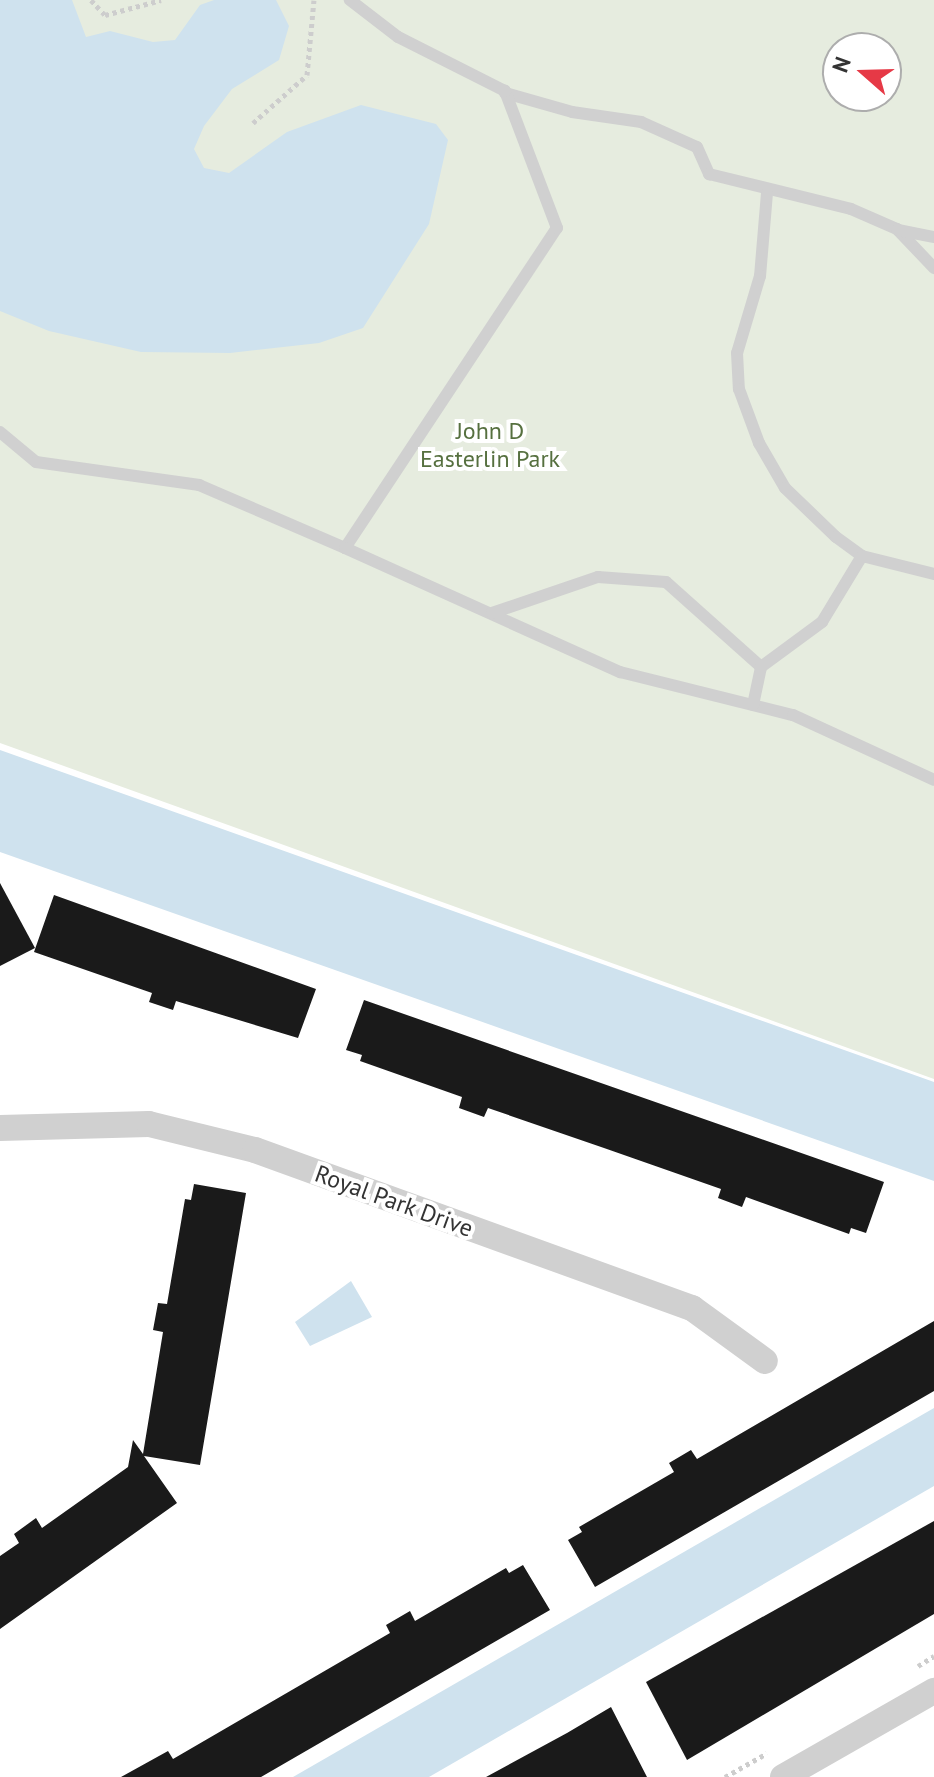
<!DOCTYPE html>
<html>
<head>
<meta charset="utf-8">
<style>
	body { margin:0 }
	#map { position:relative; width:934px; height:1777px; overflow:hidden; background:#fff; font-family:"PT Sans",sans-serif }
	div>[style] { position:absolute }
	.green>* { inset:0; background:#e6ecdf }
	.water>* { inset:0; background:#cfe2ee }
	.building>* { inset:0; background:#1a1a1a }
	.path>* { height:5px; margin-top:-2.5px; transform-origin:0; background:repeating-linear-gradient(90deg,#cdcdcd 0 4px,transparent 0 8px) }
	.service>* { height:12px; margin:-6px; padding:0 6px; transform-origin:6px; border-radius:6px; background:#d0d0d0 }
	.minor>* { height:26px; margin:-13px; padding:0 13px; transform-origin:13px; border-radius:13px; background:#d0d0d0 }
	span { translate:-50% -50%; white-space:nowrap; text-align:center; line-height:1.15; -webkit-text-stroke:8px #fff; paint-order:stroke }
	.park-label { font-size:24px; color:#56703f }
	.street-label { font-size:24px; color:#333 }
	.north { position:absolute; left:822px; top:32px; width:80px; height:80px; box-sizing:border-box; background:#fff; border:2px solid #adadad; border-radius:50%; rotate:290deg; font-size:22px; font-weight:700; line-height:32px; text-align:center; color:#333 }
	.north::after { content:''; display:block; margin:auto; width:28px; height:36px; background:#e63946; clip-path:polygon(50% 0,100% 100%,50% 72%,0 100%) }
</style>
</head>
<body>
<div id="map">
	<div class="green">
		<i style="clip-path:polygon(evenodd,0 0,934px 0,934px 1079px,0 743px,0 0,838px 48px,886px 48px,886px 96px,838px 96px,838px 48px)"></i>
	</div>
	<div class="water">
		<i style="clip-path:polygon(0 0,72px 0,86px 37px,110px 31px,153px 42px,175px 40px,200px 5px,214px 0,276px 0,289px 26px,279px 60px,232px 89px,204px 126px,194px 149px,204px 168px,229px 173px,287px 132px,361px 105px,436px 124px,448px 140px,429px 224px,363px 328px,319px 343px,230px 353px,141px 352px,49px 331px,0 311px)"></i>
		<i style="clip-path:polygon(0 750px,934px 1082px,934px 1181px,0 852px)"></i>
		<i style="clip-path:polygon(351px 1281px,372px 1317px,310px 1346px,295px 1322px)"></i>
		<i style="clip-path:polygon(934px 1408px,934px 1486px,429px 1777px,293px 1777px)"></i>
	</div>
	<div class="building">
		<i style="clip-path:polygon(0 883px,35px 948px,0 966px)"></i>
		<i style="clip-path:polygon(54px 895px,316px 989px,298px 1038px,176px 1001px,173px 1010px,149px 1002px,152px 993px,34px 952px)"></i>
		<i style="clip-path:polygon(364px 1000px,884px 1182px,866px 1233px,851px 1228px,849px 1234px,746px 1197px,742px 1207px,718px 1198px,721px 1189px,604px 1148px,488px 1108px,484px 1117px,459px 1108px,462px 1097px,360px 1061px,362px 1055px,346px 1050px)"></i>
		<i style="clip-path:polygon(194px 1184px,246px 1193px,200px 1465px,144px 1456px,177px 1503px,0 1629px,0 1556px,19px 1543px,14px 1534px,36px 1518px,42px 1528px,128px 1467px,133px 1440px,143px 1454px,163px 1332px,153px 1330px,158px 1303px,167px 1304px,185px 1199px,191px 1200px)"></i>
		<i style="clip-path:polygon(934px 1321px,934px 1391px,595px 1587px,568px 1540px,582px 1532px,579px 1527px,674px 1472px,669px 1463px,691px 1450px,697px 1459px)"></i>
		<i style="clip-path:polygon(934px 1521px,934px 1614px,687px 1760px,646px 1682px)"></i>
		<i style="clip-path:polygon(523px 1565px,550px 1610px,261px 1777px,121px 1777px,168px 1751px,173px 1759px,390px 1633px,386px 1625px,410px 1611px,415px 1621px,506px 1568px,509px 1573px)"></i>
		<i style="clip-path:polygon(611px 1707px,647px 1777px,486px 1777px,567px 1733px)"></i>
	</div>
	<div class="path">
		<i style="left:91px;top:0;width:21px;rotate:47deg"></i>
		<i style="left:105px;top:15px;width:58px;rotate:-15deg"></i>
		<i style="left:253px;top:123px;width:72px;rotate:-41.6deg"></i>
		<i style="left:307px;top:75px;width:75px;rotate:-84.7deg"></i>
		<i style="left:918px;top:1666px;width:19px;rotate:-32deg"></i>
		<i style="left:725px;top:1777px;width:48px;rotate:-29.7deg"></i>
	</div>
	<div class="service">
		<i style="left:505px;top:93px;width:70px;rotate:15.8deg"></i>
		<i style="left:572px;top:112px;width:70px;rotate:8.2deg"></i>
		<i style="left:641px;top:122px;width:61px;rotate:24.1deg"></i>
		<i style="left:697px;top:147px;width:30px;rotate:66deg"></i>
		<i style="left:709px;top:174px;width:146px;rotate:13.8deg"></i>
		<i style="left:851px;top:209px;width:50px;rotate:23.5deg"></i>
		<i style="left:897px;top:229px;width:54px;rotate:46.5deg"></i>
		<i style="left:767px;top:193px;width:83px;rotate:94.8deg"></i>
		<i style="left:760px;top:276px;width:80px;rotate:106.6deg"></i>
		<i style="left:737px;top:353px;width:36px;rotate:87deg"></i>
		<i style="left:739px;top:389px;width:58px;rotate:69.7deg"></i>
		<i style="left:759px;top:443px;width:52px;rotate:60deg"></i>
		<i style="left:785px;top:488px;width:71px;rotate:43.9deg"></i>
		<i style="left:836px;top:537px;width:32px;rotate:36deg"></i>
		<i style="left:862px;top:556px;width:74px;rotate:14deg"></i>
		<i style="left:898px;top:230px;width:37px;rotate:11deg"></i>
		<i style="left:0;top:432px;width:47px;rotate:39.8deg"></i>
		<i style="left:36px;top:462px;width:165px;rotate:8deg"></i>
		<i style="left:199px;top:485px;width:159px;rotate:23.3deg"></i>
		<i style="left:345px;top:548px;width:384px;rotate:-56.5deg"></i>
		<i style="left:557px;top:228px;width:147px;rotate:-110.8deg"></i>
		<i style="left:505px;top:91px;width:120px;rotate:-153.2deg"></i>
		<i style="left:398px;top:37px;width:61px;rotate:-142.4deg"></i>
		<i style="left:345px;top:548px;width:302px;rotate:24.3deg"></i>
		<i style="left:620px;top:672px;width:178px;rotate:14deg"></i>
		<i style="left:793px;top:715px;width:155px;rotate:24.7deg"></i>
		<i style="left:492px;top:613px;width:112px;rotate:-18.8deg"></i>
		<i style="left:598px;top:577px;width:68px;rotate:4.2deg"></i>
		<i style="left:666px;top:582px;width:127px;rotate:41.8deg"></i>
		<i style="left:761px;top:667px;width:76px;rotate:-36.4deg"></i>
		<i style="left:822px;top:622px;width:77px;rotate:-58.8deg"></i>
		<i style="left:753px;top:705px;width:39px;rotate:-78deg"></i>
	</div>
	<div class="minor">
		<i style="left:0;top:1128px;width:149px;rotate:-1.5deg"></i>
		<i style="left:149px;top:1124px;width:109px;rotate:13.8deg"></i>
		<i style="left:255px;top:1150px;width:465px;rotate:19.9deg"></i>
		<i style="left:692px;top:1308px;width:90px;rotate:36deg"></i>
		<i style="left:783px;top:1777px;width:174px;rotate:-29.7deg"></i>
	</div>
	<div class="park-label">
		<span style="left:490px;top:445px">John D<br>Easterlin Park</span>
	</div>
	<div class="street-label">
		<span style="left:394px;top:1201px;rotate:20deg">Royal Park Drive</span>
	</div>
	<div class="north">N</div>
</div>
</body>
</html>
